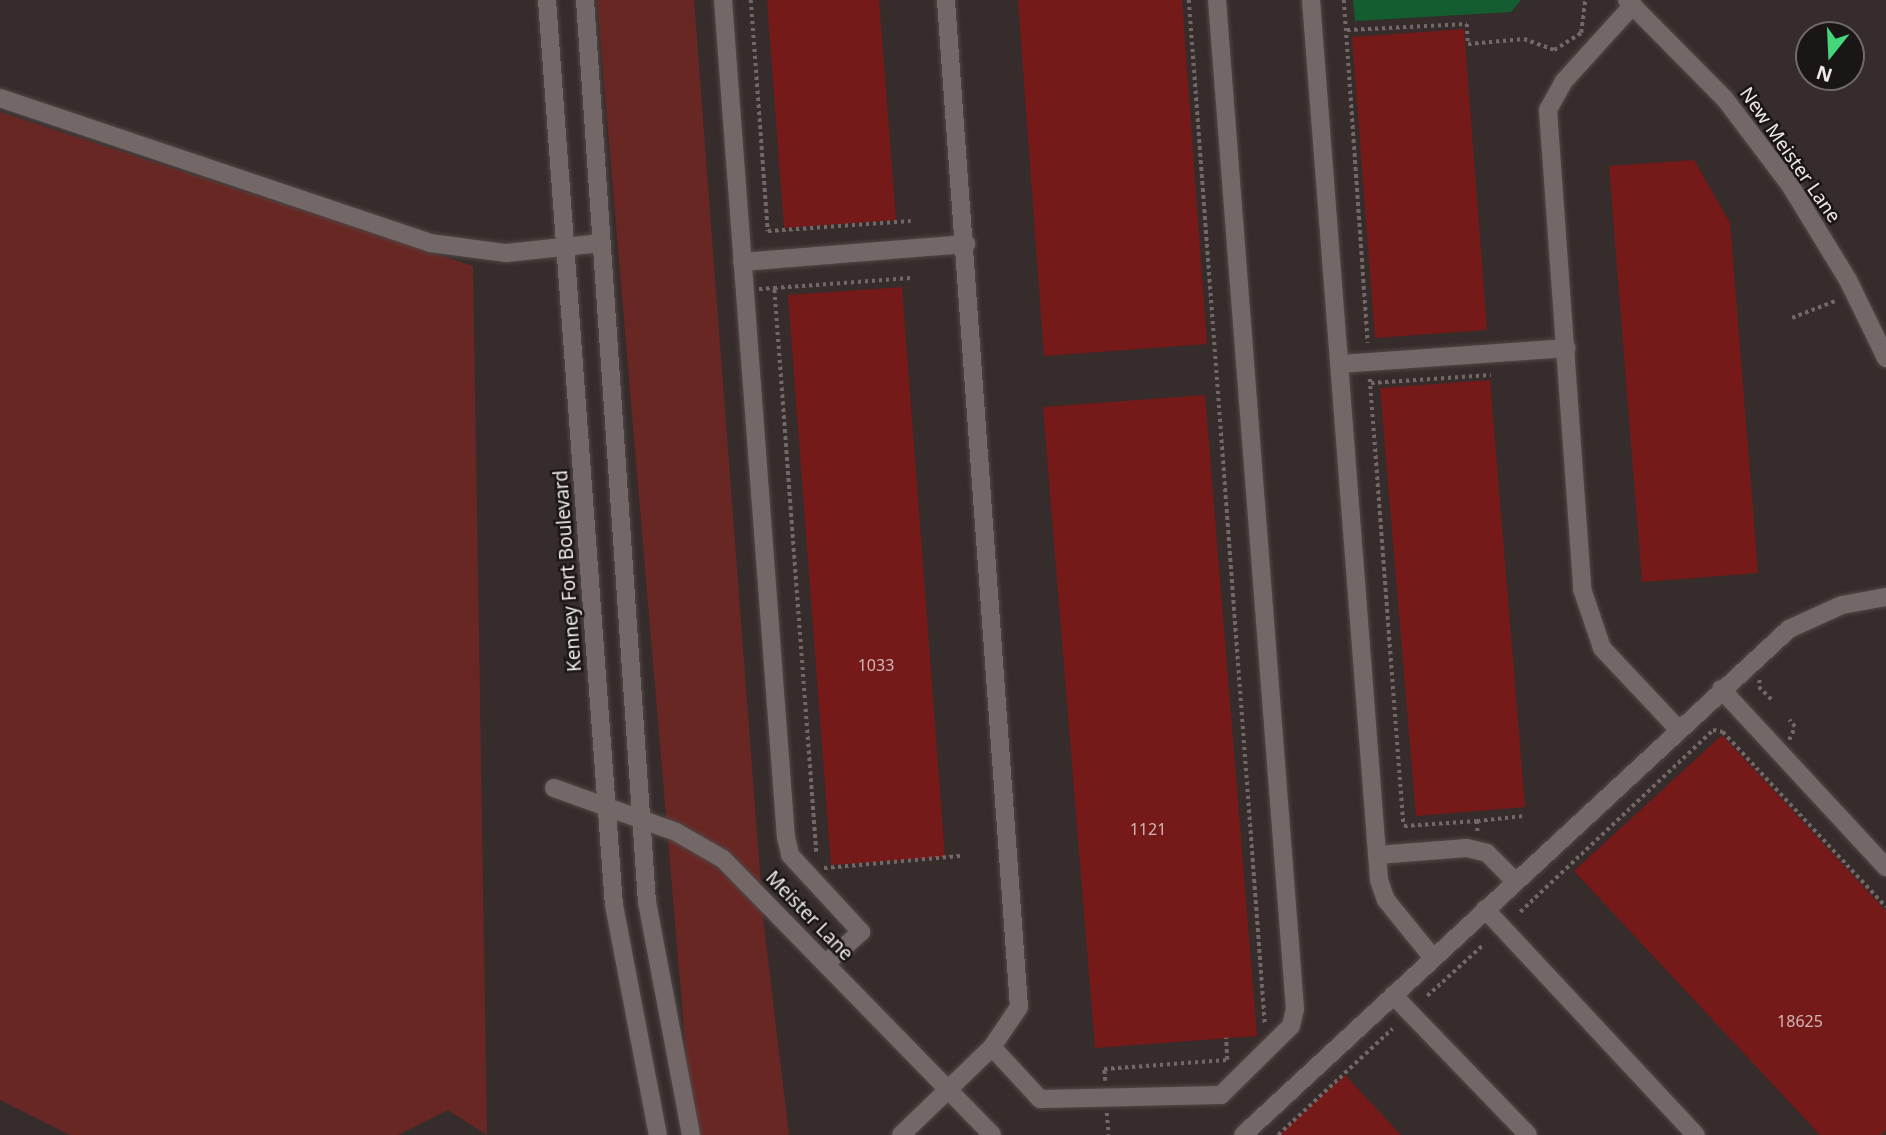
<!DOCTYPE html>
<html>
<head>
<meta charset="utf-8">
<style>
	body { margin:0 }
	#map { position:relative; width:1886px; height:1135px; overflow:hidden; background:#362c2b; font-family:"Noto Sans",sans-serif }
	div>[style] { position:absolute }
	.green>* { inset:0; background:#692723 }
	.water>* { inset:0; background:#145d30 }
	.building>* { inset:0; background:#751a19 }
	.path>* { height:3.5px; margin-top:-1.75px; transform-origin:0; background:repeating-linear-gradient(90deg,#716867 0 3.5px,transparent 0 7px) }
	.roads { filter:drop-shadow(0 0 2px #504847) drop-shadow(0 0 2px #504847) }
	.minor>* { height:18px; margin:-9px; padding:0 9px; transform-origin:9px; border-radius:9px; background:#736867 }
	span { translate:-50% -50%; white-space:nowrap; text-align:center; line-height:1.15; -webkit-text-stroke:5px #1a1615; paint-order:stroke }
	.number-label { font-size:16px; color:#d1b6b5 }
	.number-label span { -webkit-text-stroke-width:0 }
	.street-label { font-size:19px; color:#f0eae9 }
	.north { position:absolute; left:1795px; top:21px; width:70px; height:70px; box-sizing:border-box; background:#1a1615; border:2px solid #706b6a; border-radius:50%; rotate:198deg; font-size:19px; font-weight:700; line-height:28px; text-align:center; color:#f0eae9 }
	.north::after { content:''; display:block; margin:auto; width:24px; height:32px; background:#44d77b; clip-path:polygon(50% 0,100% 100%,50% 72%,0 100%) }
</style>
</head>
<body>
<div id="map">
	<div class="green">
		<i style="clip-path:polygon(597px 0,694px 0,764px 926px,789px 1135px,693px 1135px)"></i>
		<i style="clip-path:polygon(0 112px,473px 266px,487px 1135px,448px 1110px,398px 1135px,70px 1135px,0 1100px)"></i>
	</div>
	<div class="water">
		<i style="clip-path:polygon(1353px 0,1521px 0,1511px 12px,1355px 21px)"></i>
	</div>
	<div class="building">
		<i style="clip-path:polygon(767px 0,879px 0,896px 220px,784px 228px)"></i>
		<i style="clip-path:polygon(1018px 0,1182px 0,1207px 344px,1044px 356px)"></i>
		<i style="clip-path:polygon(1464px 29px,1487px 330px,1375px 338px,1352px 37px)"></i>
		<i style="clip-path:polygon(1694px 160px,1730px 223px,1758px 573px,1642px 582px,1609px 166px)"></i>
		<i style="clip-path:polygon(902px 287px,945px 857px,831px 865px,788px 295px)"></i>
		<i style="clip-path:polygon(1490px 380px,1525px 807px,1416px 816px,1380px 388px)"></i>
		<i style="clip-path:polygon(1205px 395px,1257px 1036px,1095px 1048px,1043px 407px)"></i>
		<i style="clip-path:polygon(1722px 735px,1886px 911px,1886px 1130px,1881px 1135px,1820px 1135px,1574px 871px)"></i>
		<i style="clip-path:polygon(1345px 1075px,1401px 1135px,1279px 1135px)"></i>
	</div>
	<div class="path">
		<i style="left:751px;top:0;width:232px;rotate:85.8deg"></i>
		<i style="left:768px;top:231px;width:143px;rotate:-4deg"></i>
		<i style="left:1189px;top:0;width:1026px;rotate:85.75deg"></i>
		<i style="left:1344px;top:0;width:344px;rotate:86deg"></i>
		<i style="left:1347px;top:30px;width:120px;rotate:-2.9deg"></i>
		<i style="left:1467px;top:24px;width:20px;rotate:87deg"></i>
		<i style="left:1468px;top:44px;width:56px;rotate:-5.1deg"></i>
		<i style="left:1524px;top:39px;width:32px;rotate:20deg"></i>
		<i style="left:1554px;top:50px;width:32px;rotate:-32deg"></i>
		<i style="left:1581px;top:33px;width:33px;rotate:-83deg"></i>
		<i style="left:759px;top:289px;width:15px;rotate:-4deg"></i>
		<i style="left:1792px;top:318px;width:46px;rotate:-21.6deg"></i>
		<i style="left:1370px;top:379px;width:448px;rotate:85.7deg"></i>
		<i style="left:1404px;top:826px;width:73px;rotate:-3.9deg"></i>
		<i style="left:1477px;top:821px;width:13px;rotate:86deg"></i>
		<i style="left:1371px;top:383px;width:120px;rotate:-3.8deg"></i>
		<i style="left:1760px;top:680px;width:7px;rotate:98deg"></i>
		<i style="left:1759px;top:687px;width:21px;rotate:45deg"></i>
		<i style="left:1789px;top:740px;width:14px;rotate:-65deg"></i>
		<i style="left:1795px;top:727px;width:9px;rotate:-131deg"></i>
		<i style="left:1477px;top:821px;width:47px;rotate:-6.1deg"></i>
		<i style="left:816px;top:852px;width:566px;rotate:-94.26deg"></i>
		<i style="left:774px;top:288px;width:137px;rotate:-4.2deg"></i>
		<i style="left:824px;top:868px;width:137px;rotate:-5deg"></i>
		<i style="left:1520px;top:912px;width:265px;rotate:-43.3deg"></i>
		<i style="left:1713px;top:730px;width:10px;rotate:11deg"></i>
		<i style="left:1723px;top:732px;width:239px;rotate:47deg"></i>
		<i style="left:1427px;top:996px;width:76px;rotate:-42.3deg"></i>
		<i style="left:1105px;top:1081px;width:12px;rotate:-95deg"></i>
		<i style="left:1104px;top:1069px;width:123px;rotate:-4.2deg"></i>
		<i style="left:1227px;top:1060px;width:22px;rotate:-93deg"></i>
		<i style="left:1107px;top:1113px;width:22px;rotate:85deg"></i>
		<i style="left:1278px;top:1135px;width:156px;rotate:-42.9deg"></i>
	</div>
	<div class="roads">
		<div class="minor">
			<i style="left:547px;top:0;width:907px;rotate:85.77deg"></i>
			<i style="left:614px;top:905px;width:234px;rotate:79.2deg"></i>
			<i style="left:585px;top:0;width:904px;rotate:86.07deg"></i>
			<i style="left:647px;top:902px;width:237px;rotate:79.3deg"></i>
			<i style="left:723px;top:0;width:839px;rotate:85.7deg"></i>
			<i style="left:786px;top:837px;width:18px;rotate:77deg"></i>
			<i style="left:790px;top:855px;width:105px;rotate:47.3deg"></i>
			<i style="left:861px;top:932px;width:47px;rotate:138.5deg"></i>
			<i style="left:1311px;top:0;width:883px;rotate:85.58deg"></i>
			<i style="left:1379px;top:880px;width:21px;rotate:71deg"></i>
			<i style="left:1386px;top:900px;width:75px;rotate:51deg"></i>
			<i style="left:1627px;top:0;width:139px;rotate:45.3deg"></i>
			<i style="left:1725px;top:99px;width:108px;rotate:52.9deg"></i>
			<i style="left:1790px;top:185px;width:111px;rotate:58.6deg"></i>
			<i style="left:1848px;top:280px;width:87px;rotate:64deg"></i>
			<i style="left:1633px;top:5px;width:103px;rotate:132.2deg"></i>
			<i style="left:1564px;top:81px;width:33px;rotate:119deg"></i>
			<i style="left:1548px;top:110px;width:480px;rotate:85.9deg"></i>
			<i style="left:1582px;top:589px;width:62px;rotate:71.3deg"></i>
			<i style="left:1602px;top:648px;width:111px;rotate:46.8deg"></i>
			<i style="left:0;top:98px;width:454px;rotate:18.6deg"></i>
			<i style="left:430px;top:243px;width:77px;rotate:7.5deg"></i>
			<i style="left:506px;top:253px;width:96px;rotate:-6deg"></i>
			<i style="left:742px;top:262px;width:225px;rotate:-4.6deg"></i>
			<i style="left:1340px;top:364px;width:227px;rotate:-4deg"></i>
			<i style="left:1721px;top:689px;width:243px;rotate:47.2deg"></i>
			<i style="left:554px;top:788px;width:130px;rotate:19.8deg"></i>
			<i style="left:676px;top:832px;width:54px;rotate:29.9deg"></i>
			<i style="left:723px;top:859px;width:385px;rotate:45.7deg"></i>
			<i style="left:1377px;top:855px;width:90px;rotate:-4.4deg"></i>
			<i style="left:1467px;top:848px;width:21px;rotate:14deg"></i>
			<i style="left:1487px;top:853px;width:40px;rotate:45deg"></i>
			<i style="left:1485px;top:909px;width:309px;rotate:47deg"></i>
			<i style="left:1393px;top:995px;width:194px;rotate:46deg"></i>
			<i style="left:992px;top:1047px;width:71px;rotate:47.3deg"></i>
			<i style="left:1040px;top:1099px;width:181px;rotate:-1.3deg"></i>
			<i style="left:1221px;top:1095px;width:98px;rotate:-44.6deg"></i>
			<i style="left:1291px;top:1026px;width:17px;rotate:-77deg"></i>
			<i style="left:1295px;top:1009px;width:1012px;rotate:-94.42deg"></i>
			<i style="left:901px;top:1135px;width:127px;rotate:-44deg"></i>
			<i style="left:992px;top:1047px;width:48px;rotate:-56deg"></i>
			<i style="left:1019px;top:1007px;width:1010px;rotate:-94.15deg"></i>
			<i style="left:1243px;top:1135px;width:744px;rotate:-42.82deg"></i>
			<i style="left:1789px;top:629px;width:58px;rotate:-24.4deg"></i>
			<i style="left:1842px;top:605px;width:45px;rotate:-10.3deg"></i>
		</div>
	</div>
	<div class="number-label">
		<span style="left:876px;top:665px">1033</span>
		<span style="left:1148px;top:829px">1121</span>
		<span style="left:1800px;top:1021px">18625</span>
	</div>
	<div class="street-label">
		<span style="left:1790px;top:155px;rotate:55deg">New Meister Lane</span>
		<span style="left:568px;top:571px;rotate:-94deg">Kenney Fort Boulevard</span>
		<span style="left:809px;top:916px;rotate:46deg">Meister Lane</span>
	</div>
	<div class="north">N</div>
</div>
</body>
</html>
